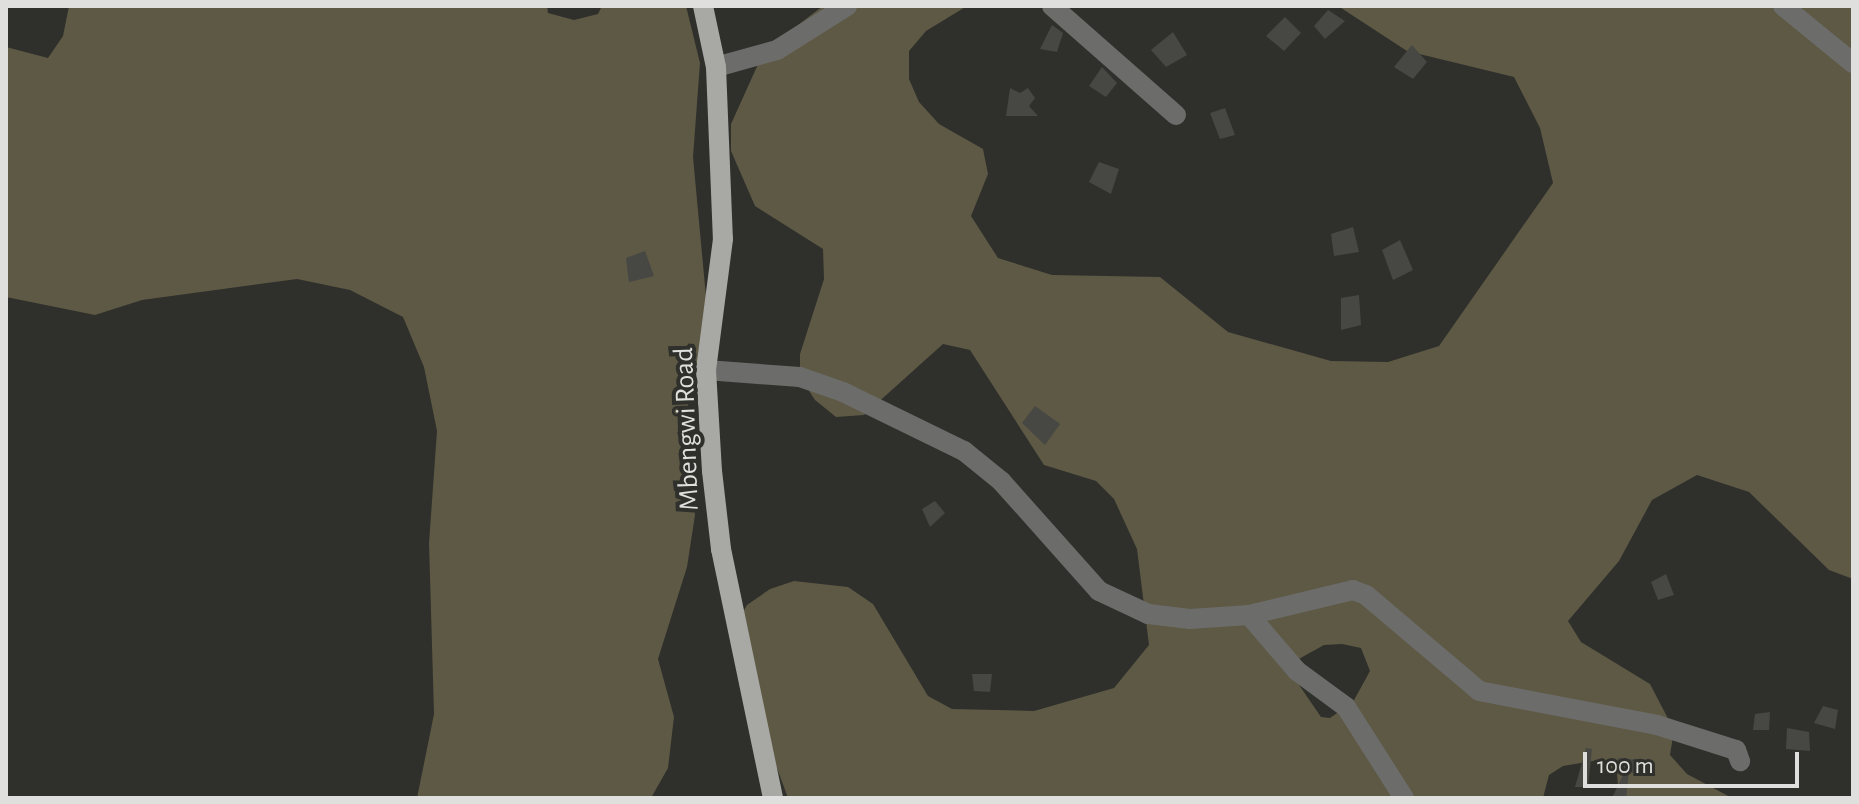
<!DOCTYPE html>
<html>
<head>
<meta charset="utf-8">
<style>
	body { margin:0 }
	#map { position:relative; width:1859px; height:804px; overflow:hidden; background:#2f2f2c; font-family:"Alegreya Sans",sans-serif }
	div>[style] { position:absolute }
	.green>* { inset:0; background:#5d5944 }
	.building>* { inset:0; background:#474744 }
	.minor>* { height:20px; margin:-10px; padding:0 10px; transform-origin:10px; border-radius:10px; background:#6c6c6a }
	.major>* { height:20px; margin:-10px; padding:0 10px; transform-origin:10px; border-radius:10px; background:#a8a8a5 }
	span { translate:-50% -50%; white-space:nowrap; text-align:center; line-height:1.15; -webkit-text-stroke:8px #2f2f2c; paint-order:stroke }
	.street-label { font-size:28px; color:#dfdfdd }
	.frame { position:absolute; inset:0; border:8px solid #dfdfdd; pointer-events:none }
	.scale { position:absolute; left:1583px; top:752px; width:216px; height:36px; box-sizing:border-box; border:4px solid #dfdfdd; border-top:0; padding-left:10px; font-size:24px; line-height:28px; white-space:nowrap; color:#dfdfdd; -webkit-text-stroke:6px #2f2f2c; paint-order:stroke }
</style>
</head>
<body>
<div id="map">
	<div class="green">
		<i style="clip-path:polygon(69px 6px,547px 6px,548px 13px,574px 20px,598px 14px,602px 6px,686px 6px,700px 63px,693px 157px,708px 318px,688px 405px,695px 515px,687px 567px,658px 659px,674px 717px,668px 768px,651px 798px,417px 798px,434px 714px,429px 543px,437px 431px,424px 367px,403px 317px,350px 290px,297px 279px,142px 300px,95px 315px,6px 297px,6px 47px,48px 58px,63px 36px)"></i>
		<i style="clip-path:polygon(evenodd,823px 6px,967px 6px,926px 31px,909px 51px,909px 79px,919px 102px,939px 124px,983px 149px,988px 174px,971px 216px,998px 258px,1052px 275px,1160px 277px,1228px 332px,1331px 361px,1388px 362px,1439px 346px,1553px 183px,1540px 128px,1514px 77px,1407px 51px,1338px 6px,1853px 6px,1853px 579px,1829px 570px,1749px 492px,1697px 475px,1652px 500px,1619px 561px,1568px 621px,1581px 642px,1650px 684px,1674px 730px,1670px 755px,1687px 774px,1732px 798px,1619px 798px,1617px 774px,1599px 760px,1563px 766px,1549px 775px,1543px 798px,788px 798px,736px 657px,734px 628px,747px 605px,770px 589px,794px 581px,848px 587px,873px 604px,928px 696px,952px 709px,1034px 711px,1114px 688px,1149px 645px,1137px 549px,1114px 499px,1096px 481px,1044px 465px,970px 350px,943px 344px,864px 415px,836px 417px,815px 400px,800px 377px,800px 354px,824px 279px,823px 249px,755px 206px,731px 151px,731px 124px,764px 51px,823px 6px,1342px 644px,1361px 648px,1370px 671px,1353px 702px,1330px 718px,1321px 717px,1295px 679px,1297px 660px,1324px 645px,1342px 644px)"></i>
	</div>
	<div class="building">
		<i style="clip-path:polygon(1328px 10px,1345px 21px,1325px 39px,1314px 26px)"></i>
		<i style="clip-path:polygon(1285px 17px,1301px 33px,1284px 51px,1266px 36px)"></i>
		<i style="clip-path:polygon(1052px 25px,1063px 33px,1057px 52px,1040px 49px)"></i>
		<i style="clip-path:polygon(1173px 32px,1187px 55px,1166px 67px,1151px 50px)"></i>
		<i style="clip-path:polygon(1412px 45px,1427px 62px,1413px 79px,1394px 67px)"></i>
		<i style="clip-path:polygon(1102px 67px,1117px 83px,1106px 97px,1089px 86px)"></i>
		<i style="clip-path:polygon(1010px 88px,1020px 93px,1028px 88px,1035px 98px,1029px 106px,1038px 116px,1006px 116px)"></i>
		<i style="clip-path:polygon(1225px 108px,1235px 135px,1220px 139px,1210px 113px)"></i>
		<i style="clip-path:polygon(1099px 162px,1119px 169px,1111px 194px,1089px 182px)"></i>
		<i style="clip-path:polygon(1353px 227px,1359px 252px,1334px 256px,1331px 234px)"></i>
		<i style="clip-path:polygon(1400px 240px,1413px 270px,1393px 280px,1382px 250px)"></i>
		<i style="clip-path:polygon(645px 251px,654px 276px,629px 282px,626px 258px)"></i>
		<i style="clip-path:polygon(1359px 295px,1361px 325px,1341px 330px,1341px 298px)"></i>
		<i style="clip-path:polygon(1035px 406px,1060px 424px,1045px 445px,1022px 423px)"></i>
		<i style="clip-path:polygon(935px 501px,945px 513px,930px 527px,922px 509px)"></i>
		<i style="clip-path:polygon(1666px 574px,1674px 595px,1658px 600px,1651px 582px)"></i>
		<i style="clip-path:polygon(972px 674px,992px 674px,990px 692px,974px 691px)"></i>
		<i style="clip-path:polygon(1823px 706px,1838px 710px,1835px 729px,1814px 723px)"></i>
		<i style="clip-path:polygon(1770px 712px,1769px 730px,1753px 730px,1755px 714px)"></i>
		<i style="clip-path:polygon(1787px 728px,1809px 732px,1810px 751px,1786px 749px)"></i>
		<i style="clip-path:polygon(1586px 748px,1592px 749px,1588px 787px,1575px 787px)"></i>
		<i style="clip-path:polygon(1618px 758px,1638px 760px,1634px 773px,1629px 772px,1626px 798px,1612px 798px,1625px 771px,1617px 769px)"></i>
	</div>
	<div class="minor">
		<i style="left:1052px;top:6px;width:165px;rotate:41.3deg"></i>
		<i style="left:1783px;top:6px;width:90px;rotate:39.2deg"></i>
		<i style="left:716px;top:67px;width:63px;rotate:-15.6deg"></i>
		<i style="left:777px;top:50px;width:83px;rotate:-32.2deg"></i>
		<i style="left:706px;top:370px;width:94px;rotate:4.3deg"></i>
		<i style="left:800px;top:377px;width:46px;rotate:19.2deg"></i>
		<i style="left:843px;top:392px;width:135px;rotate:26deg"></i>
		<i style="left:964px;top:451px;width:48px;rotate:39deg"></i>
		<i style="left:1001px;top:481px;width:147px;rotate:48.3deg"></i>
		<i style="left:1099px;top:591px;width:54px;rotate:25.1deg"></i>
		<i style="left:1148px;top:614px;width:42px;rotate:6.8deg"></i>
		<i style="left:1190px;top:619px;width:59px;rotate:-3.9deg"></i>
		<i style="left:1249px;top:615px;width:107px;rotate:-13.5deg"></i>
		<i style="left:1353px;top:590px;width:14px;rotate:21deg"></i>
		<i style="left:1366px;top:595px;width:148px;rotate:40.3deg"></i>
		<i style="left:1479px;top:691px;width:181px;rotate:10.8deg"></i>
		<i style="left:1657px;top:725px;width:83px;rotate:17.6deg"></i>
		<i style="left:1736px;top:750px;width:12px;rotate:70deg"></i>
		<i style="left:1249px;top:615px;width:74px;rotate:49.4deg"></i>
		<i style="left:1297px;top:671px;width:61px;rotate:36.3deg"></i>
		<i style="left:1346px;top:707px;width:108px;rotate:57.5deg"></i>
	</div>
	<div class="major">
		<i style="left:703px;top:6px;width:62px;rotate:78deg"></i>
		<i style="left:716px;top:67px;width:172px;rotate:87.7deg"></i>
		<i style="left:723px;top:239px;width:132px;rotate:97.4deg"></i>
		<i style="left:706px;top:370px;width:101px;rotate:86.6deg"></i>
		<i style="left:712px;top:471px;width:79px;rotate:83.4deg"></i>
		<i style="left:721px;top:549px;width:254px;rotate:78.2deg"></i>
	</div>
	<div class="street-label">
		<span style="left:687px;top:429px;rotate:-92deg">Mbengwi Road</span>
	</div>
	<div class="frame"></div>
	<div class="scale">100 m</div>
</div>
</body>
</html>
